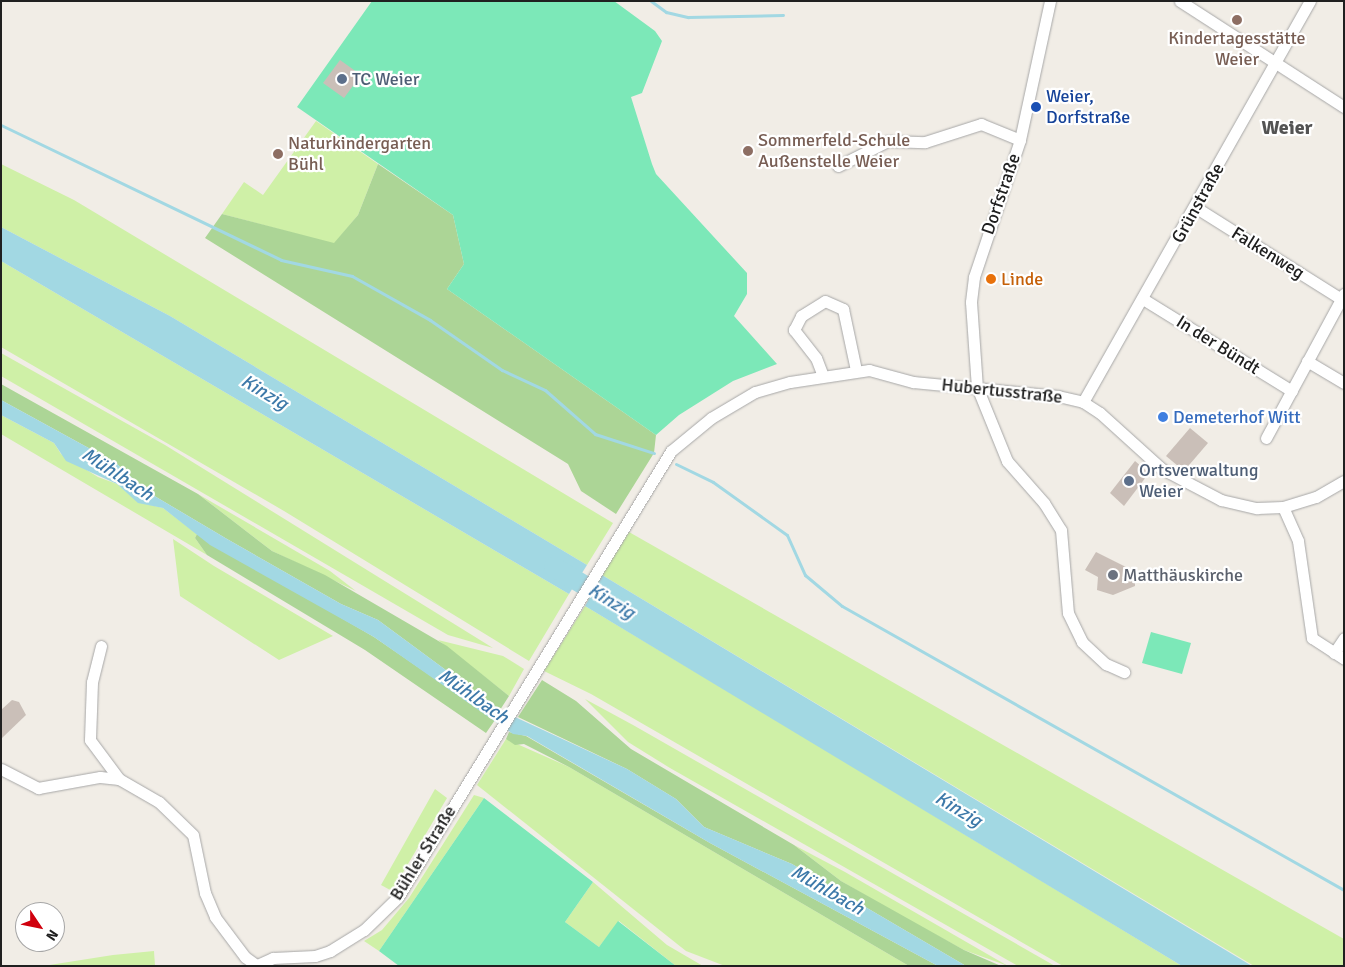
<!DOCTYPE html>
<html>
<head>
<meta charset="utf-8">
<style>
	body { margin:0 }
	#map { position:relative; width:1345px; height:967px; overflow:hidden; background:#f1ede6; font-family:Signika,sans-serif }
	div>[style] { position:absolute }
	.grass>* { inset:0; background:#cff0a7 }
	.forest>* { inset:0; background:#acd596 }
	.pitch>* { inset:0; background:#7ce8b8 }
	.water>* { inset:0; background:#a2d8e3 }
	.stream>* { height:3px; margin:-1.5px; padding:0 1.5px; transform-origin:1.5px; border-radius:1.5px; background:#a2d8e3 }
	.river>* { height:20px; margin:-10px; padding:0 10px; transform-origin:10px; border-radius:10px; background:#a2d8e3 }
	.building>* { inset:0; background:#cabfb8 }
	.roads { filter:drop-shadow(0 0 1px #a7a7a7) drop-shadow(0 0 1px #a7a7a7) }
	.minor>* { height:11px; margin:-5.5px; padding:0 5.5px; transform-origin:5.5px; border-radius:5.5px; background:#fff }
	.dots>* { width:14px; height:14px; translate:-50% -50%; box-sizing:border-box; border:2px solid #fff; border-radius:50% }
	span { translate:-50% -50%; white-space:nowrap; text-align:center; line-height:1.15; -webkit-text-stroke:4.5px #fff; paint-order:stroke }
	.education-label { font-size:18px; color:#785e54 }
	.left { translate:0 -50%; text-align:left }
	.service-label { font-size:18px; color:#4e5e75 }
	.transit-label { font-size:18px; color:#164399 }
	.street-label { font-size:18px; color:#202020 }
	.food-label { font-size:18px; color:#c56008 }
	.shop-label { font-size:18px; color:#366cbe }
	.worship-label { font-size:18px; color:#5b616d }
	.water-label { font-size:19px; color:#3d79a9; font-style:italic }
	.quarter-label { font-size:20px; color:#535353; font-weight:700 }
	.frame { position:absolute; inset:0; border:2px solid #202020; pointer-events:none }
	.north { position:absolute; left:15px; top:902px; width:50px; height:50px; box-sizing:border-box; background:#fff; border:1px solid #a6a6a6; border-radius:50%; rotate:124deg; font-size:14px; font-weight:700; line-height:20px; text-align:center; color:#202020 }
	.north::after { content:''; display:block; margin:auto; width:18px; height:22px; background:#d0000d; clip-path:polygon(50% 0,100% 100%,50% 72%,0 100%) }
</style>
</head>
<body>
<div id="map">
	<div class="grass">
		<i style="clip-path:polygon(316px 121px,378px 164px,358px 215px,334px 244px,222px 214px,244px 182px,263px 195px)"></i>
		<i style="clip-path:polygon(1px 164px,74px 200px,613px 523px,587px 565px,170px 316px,1px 227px)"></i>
		<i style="clip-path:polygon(1px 261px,569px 594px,529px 661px,284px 511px,1px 347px)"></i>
		<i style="clip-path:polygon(1px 353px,165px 445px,493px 648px,448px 635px,1px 376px)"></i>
		<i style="clip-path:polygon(1px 415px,54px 443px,61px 454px,98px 477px,117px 484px,138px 502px,163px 508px,197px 534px,195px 538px,207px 555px,1px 434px)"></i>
		<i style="clip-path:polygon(198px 494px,330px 571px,356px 591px,272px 551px)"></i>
		<i style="clip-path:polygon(629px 532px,1344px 939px,1344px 966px,1254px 966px,602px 575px)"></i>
		<i style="clip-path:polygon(173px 539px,214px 566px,333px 636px,279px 660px,180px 596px)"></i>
		<i style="clip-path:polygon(585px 606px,794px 731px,1182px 966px,1063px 966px,591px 694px,544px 671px)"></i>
		<i style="clip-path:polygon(438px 640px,503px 656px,524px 669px,509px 696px)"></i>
		<i style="clip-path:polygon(585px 699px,633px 725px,1055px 966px,1018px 966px,670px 768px,628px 742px)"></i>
		<i style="clip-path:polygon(506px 739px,569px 767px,909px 966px,725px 966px,686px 951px,477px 785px)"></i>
		<i style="clip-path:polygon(435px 789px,447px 798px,392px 891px,381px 885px)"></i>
		<i style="clip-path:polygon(474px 795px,484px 798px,379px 951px,364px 941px,382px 930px,409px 898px)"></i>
		<i style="clip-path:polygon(794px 845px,845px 872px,1008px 966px,964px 950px,899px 915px,841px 881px)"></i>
		<i style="clip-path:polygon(593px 882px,667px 945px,703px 966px,676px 966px,619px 921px,599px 947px,565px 922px)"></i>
		<i style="clip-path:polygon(154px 951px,155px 966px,43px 966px,113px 955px)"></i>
	</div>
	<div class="forest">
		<i style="clip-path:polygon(378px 164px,453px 215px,464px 264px,447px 289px,656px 435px,654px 453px,616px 514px,581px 491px,568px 464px,205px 238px,222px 214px,334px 243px,358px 215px)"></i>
		<i style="clip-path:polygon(1px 384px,198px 494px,272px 551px,325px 575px,447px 646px,509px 696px,500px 710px,378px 620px,341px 604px,227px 539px,146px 491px,116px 463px,1px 400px)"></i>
		<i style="clip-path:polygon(197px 534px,374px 637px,495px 720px,486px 733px,365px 650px,207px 555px,195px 538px)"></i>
		<i style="clip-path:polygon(542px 680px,576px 701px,631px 749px,794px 845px,841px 881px,964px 950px,1001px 966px,966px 966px,792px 864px,704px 827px,676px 799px,627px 769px,518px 717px)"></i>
		<i style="clip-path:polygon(509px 732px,526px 736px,710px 843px,938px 966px,909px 966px,569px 767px,524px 744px,515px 745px,506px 739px)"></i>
	</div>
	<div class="pitch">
		<i style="clip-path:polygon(372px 1px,614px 1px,655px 31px,662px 41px,642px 93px,631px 97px,652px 164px,656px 174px,747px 273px,747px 294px,734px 316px,777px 364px,733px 381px,679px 415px,656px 435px,447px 289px,464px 264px,453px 215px,297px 107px)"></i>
		<i style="clip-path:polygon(1151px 632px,1191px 643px,1182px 674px,1142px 663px)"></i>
		<i style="clip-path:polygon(484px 798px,593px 882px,565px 922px,599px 947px,618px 921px,676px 966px,399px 966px,379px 951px)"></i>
	</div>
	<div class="water">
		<i style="clip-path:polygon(1px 227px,170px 316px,587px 565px,569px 594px,1px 261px)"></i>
		<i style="clip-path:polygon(1px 400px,116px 463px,146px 491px,227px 539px,341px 604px,378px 620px,500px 710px,627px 769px,676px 799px,704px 827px,792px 864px,966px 966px,938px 966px,710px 843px,527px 736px,513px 734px,374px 637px,210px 545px,163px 508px,138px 503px,117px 484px,66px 461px,54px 443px,1px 415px)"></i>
		<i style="clip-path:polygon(602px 575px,1252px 966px,1182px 966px,585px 606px)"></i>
	</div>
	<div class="stream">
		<i style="left:651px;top:1px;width:19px;rotate:36deg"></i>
		<i style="left:666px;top:12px;width:23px;rotate:13deg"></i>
		<i style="left:688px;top:17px;width:95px;rotate:-1.2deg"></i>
		<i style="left:1px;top:125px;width:311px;rotate:25.7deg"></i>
		<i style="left:281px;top:260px;width:73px;rotate:12.7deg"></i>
		<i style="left:352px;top:276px;width:90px;rotate:29.4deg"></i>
		<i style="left:430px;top:320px;width:88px;rotate:34.8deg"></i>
		<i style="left:502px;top:370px;width:47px;rotate:24.9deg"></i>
		<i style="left:545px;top:390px;width:67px;rotate:41.3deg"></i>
		<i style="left:595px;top:434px;width:62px;rotate:17.9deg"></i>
		<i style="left:676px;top:464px;width:41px;rotate:25.9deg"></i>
		<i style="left:713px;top:482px;width:91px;rotate:35.6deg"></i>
		<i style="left:787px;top:535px;width:44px;rotate:65.8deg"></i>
		<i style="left:805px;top:575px;width:48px;rotate:40deg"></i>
		<i style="left:842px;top:606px;width:577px;rotate:29.5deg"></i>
	</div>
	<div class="river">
		<i style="left:554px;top:567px;width:74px;rotate:31.1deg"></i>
	</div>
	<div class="building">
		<i style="clip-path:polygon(340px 60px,361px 75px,344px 98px,323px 83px)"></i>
		<i style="clip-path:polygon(1190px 428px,1208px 443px,1184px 471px,1166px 456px)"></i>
		<i style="clip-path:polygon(1135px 461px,1149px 473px,1124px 506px,1110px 493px)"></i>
		<i style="clip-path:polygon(1096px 552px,1128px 568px,1122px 578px,1135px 576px,1135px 586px,1113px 595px,1097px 590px,1098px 577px,1085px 570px)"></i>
		<i style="clip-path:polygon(12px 700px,19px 702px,26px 715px,1px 739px,1px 710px)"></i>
	</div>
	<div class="roads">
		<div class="minor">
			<i style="left:1050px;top:1px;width:142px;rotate:102.2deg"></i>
			<i style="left:1020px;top:140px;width:145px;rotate:108.6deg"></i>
			<i style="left:974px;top:277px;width:25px;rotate:97deg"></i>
			<i style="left:971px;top:302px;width:85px;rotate:86deg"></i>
			<i style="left:977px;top:387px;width:80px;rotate:67.9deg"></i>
			<i style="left:1007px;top:461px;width:56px;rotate:48.6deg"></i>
			<i style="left:1044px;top:503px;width:32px;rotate:58deg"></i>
			<i style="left:1061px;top:530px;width:83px;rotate:85.2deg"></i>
			<i style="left:1068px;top:613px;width:32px;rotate:64deg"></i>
			<i style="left:1082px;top:642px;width:33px;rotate:43deg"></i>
			<i style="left:1106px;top:664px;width:20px;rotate:24deg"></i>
			<i style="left:1180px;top:1px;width:195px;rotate:32.9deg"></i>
			<i style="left:838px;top:166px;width:56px;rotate:-26.6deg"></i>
			<i style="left:888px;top:141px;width:37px;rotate:2deg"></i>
			<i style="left:925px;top:142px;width:59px;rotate:-17.8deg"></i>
			<i style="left:981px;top:124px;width:42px;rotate:22.3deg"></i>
			<i style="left:1195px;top:207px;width:173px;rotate:32.2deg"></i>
			<i style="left:1143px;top:299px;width:175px;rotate:31.7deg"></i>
			<i style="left:1307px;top:361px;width:43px;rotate:30.7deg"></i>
			<i style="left:823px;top:376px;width:19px;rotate:-111deg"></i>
			<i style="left:816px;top:358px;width:36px;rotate:-128deg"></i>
			<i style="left:794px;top:330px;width:16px;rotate:-63deg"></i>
			<i style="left:801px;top:316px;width:28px;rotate:-32deg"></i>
			<i style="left:825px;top:301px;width:20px;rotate:24deg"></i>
			<i style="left:843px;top:309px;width:62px;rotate:78deg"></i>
			<i style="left:1083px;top:402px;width:461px;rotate:-60.5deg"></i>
			<i style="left:1266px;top:438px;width:164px;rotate:-61.6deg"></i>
			<i style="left:1283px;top:507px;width:37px;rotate:66deg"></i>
			<i style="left:1298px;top:541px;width:98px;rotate:81.8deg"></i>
			<i style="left:1312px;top:638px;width:38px;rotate:33deg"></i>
			<i style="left:101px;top:646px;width:37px;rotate:104deg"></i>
			<i style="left:92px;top:682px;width:58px;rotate:92deg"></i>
			<i style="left:90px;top:740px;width:49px;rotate:53.4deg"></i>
			<i style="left:1334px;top:653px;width:18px;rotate:-56deg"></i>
			<i style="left:1px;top:769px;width:42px;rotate:27.2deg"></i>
			<i style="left:38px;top:788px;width:63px;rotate:-10.1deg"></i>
			<i style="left:100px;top:777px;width:19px;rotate:6deg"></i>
			<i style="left:119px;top:779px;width:46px;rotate:29.9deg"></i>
			<i style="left:159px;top:802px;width:47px;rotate:44.1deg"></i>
			<i style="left:193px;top:835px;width:59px;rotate:78.3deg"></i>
			<i style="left:205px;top:893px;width:26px;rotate:67deg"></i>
			<i style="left:215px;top:917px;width:50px;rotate:53.1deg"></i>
			<i style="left:245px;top:957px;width:14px;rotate:36deg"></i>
			<i style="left:255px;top:966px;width:20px;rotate:-24deg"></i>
			<i style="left:273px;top:958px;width:42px;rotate:-2.7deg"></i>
			<i style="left:315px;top:956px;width:16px;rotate:-18deg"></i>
			<i style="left:330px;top:951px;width:40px;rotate:-32deg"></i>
			<i style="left:364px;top:930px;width:47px;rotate:-44.1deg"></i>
			<i style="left:398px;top:897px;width:523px;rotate:-58.53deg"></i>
			<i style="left:671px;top:451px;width:52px;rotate:-39.5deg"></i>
			<i style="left:711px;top:418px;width:51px;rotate:-30.6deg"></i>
			<i style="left:755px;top:392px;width:36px;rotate:-16deg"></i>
			<i style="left:790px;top:382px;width:80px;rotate:-8.6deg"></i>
			<i style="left:869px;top:370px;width:46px;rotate:15.3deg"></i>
			<i style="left:913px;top:382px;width:146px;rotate:5.5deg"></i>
			<i style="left:1058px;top:396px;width:26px;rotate:13deg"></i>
			<i style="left:1083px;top:402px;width:20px;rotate:33deg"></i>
			<i style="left:1100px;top:413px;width:84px;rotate:42.1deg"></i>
			<i style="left:1162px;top:469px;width:67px;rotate:27.7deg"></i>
			<i style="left:1221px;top:500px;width:37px;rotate:13deg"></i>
			<i style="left:1257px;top:508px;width:26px;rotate:-2deg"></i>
			<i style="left:1283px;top:507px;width:34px;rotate:-17deg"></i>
			<i style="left:1316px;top:497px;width:32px;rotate:-30deg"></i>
		</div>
	</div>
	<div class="dots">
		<i style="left:1237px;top:20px;background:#8d6e63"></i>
		<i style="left:342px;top:79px;background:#5c6f8a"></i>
		<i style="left:1036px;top:107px;background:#1a4fb4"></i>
		<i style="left:748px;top:151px;background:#8d6e63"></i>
		<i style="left:278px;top:154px;background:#8d6e63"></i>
		<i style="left:991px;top:279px;background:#e8710a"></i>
		<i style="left:1163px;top:417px;background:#3f7fe0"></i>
		<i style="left:1129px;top:481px;background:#5c6f8a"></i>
		<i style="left:1113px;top:575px;background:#6b7280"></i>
	</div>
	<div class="education-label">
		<span style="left:1237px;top:49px">Kindertagesstätte<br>Weier</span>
		<span class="left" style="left:758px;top:151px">Sommerfeld-Schule<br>Außenstelle Weier</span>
		<span class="left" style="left:288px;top:154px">Naturkindergarten<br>Bühl</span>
	</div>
	<div class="service-label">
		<span class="left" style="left:352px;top:79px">TC Weier</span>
		<span class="left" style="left:1139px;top:481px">Ortsverwaltung<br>Weier</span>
	</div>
	<div class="transit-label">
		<span class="left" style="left:1046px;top:107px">Weier,<br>Dorfstraße</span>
	</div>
	<div class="street-label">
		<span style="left:1001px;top:194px;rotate:-71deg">Dorfstraße</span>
		<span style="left:1198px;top:203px;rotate:-61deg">Grünstraße</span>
		<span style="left:1268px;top:253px;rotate:32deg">Falkenweg</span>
		<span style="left:1218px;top:345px;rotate:32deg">In der Bündt</span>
		<span style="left:1002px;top:391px;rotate:6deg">Hubertusstraße</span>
		<span style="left:423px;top:853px;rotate:-58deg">Bühler Straße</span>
	</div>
	<div class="food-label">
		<span class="left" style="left:1001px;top:279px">Linde</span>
	</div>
	<div class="shop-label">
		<span class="left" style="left:1173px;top:417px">Demeterhof Witt</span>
	</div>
	<div class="worship-label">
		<span class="left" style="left:1123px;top:575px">Matthäuskirche</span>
	</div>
	<div class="water-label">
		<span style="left:264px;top:393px;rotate:31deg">Kinzig</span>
		<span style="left:117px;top:475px;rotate:33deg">Mühlbach</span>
		<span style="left:611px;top:602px;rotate:31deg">Kinzig</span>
		<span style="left:473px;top:697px;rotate:35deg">Mühlbach</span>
		<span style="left:958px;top:810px;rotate:31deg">Kinzig</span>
		<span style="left:827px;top:891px;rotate:30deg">Mühlbach</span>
	</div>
	<div class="quarter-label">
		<span style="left:1287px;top:127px">Weier</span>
	</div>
	<div class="frame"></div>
	<div class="north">N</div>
</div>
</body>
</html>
